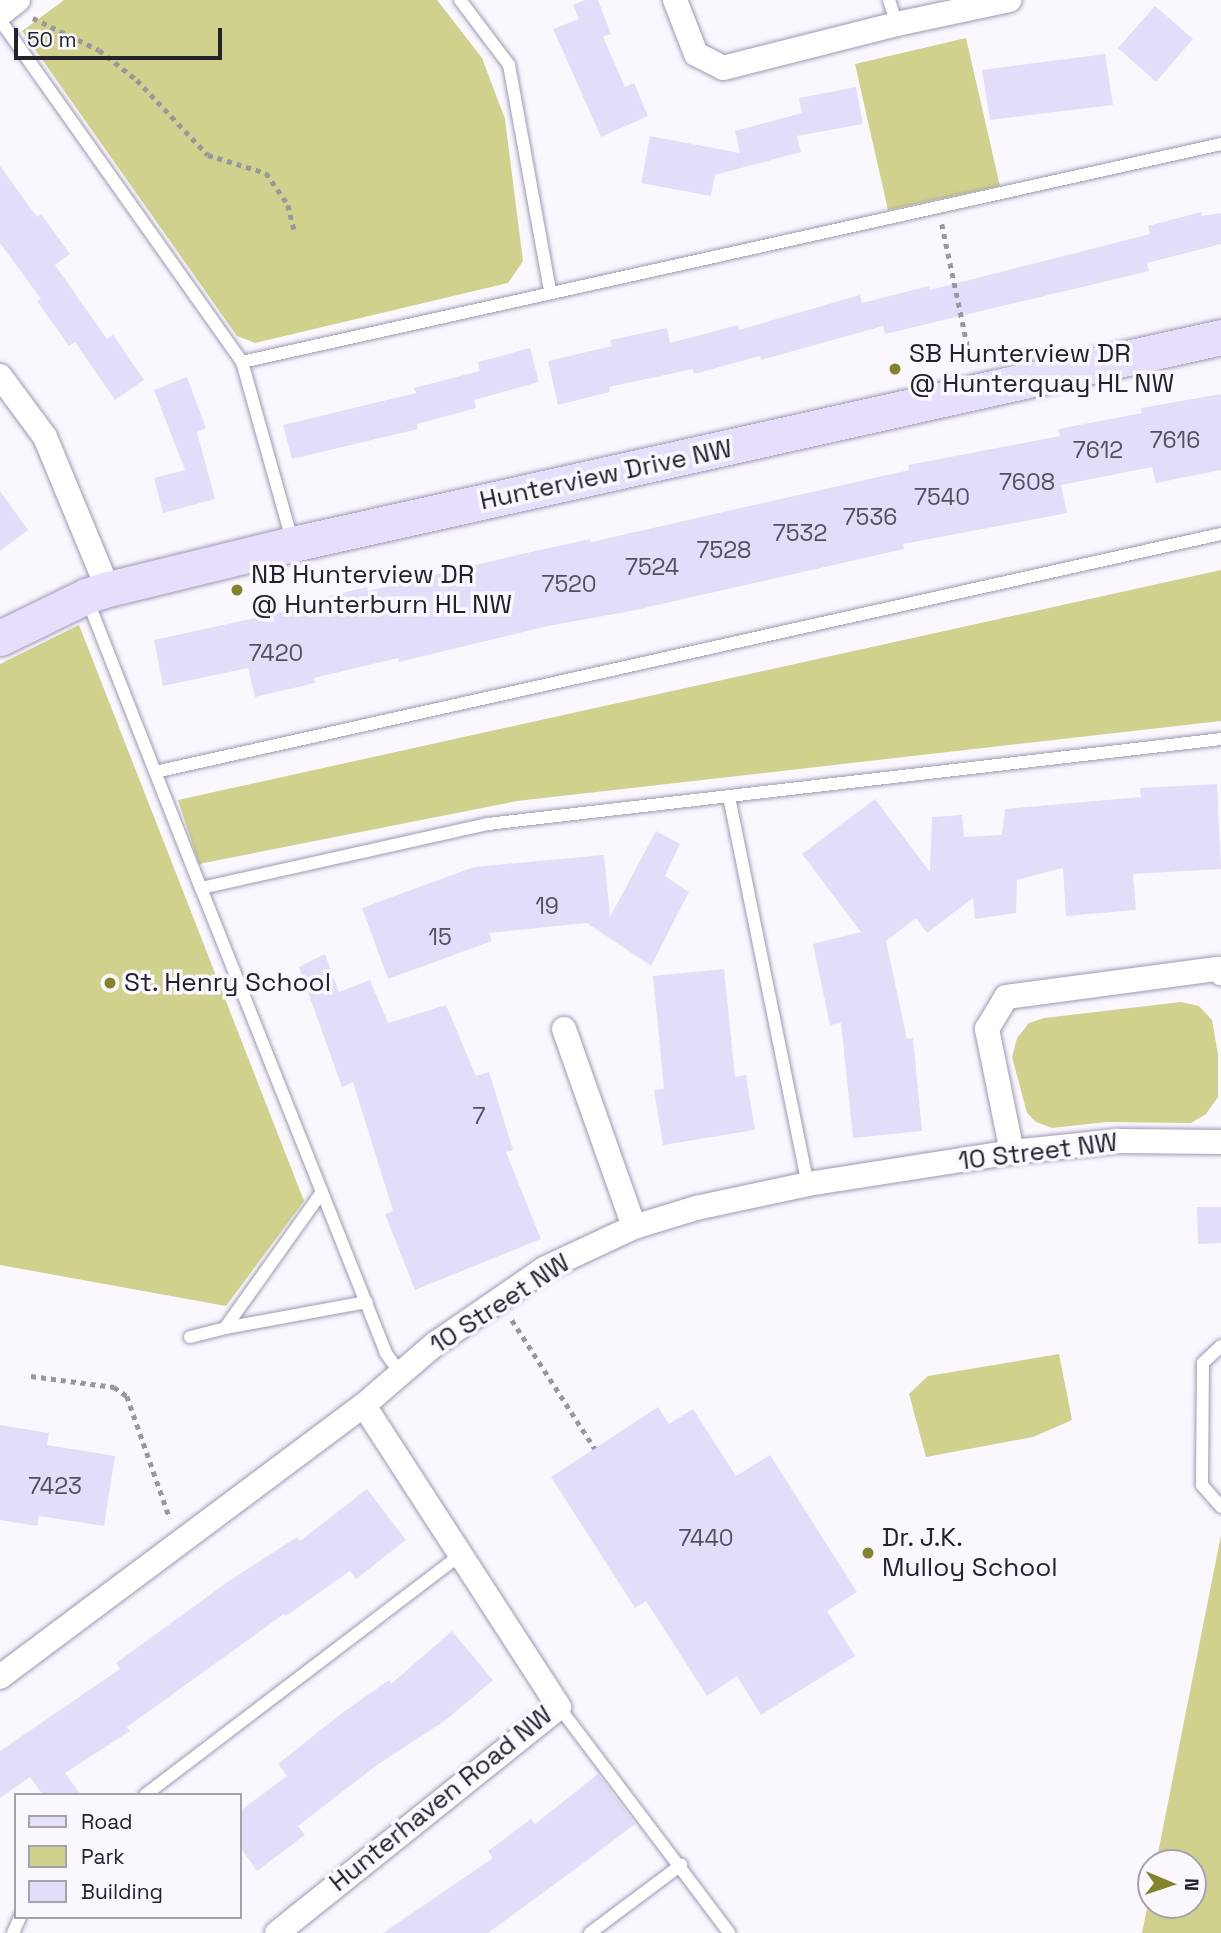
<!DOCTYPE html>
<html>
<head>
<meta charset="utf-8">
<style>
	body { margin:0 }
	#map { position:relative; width:1221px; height:1933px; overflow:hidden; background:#faf8fe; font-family:"Space Grotesk",sans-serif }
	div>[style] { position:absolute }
	.green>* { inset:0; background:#d0d18c }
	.building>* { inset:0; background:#e4ddf9 }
	.path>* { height:4.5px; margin-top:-2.25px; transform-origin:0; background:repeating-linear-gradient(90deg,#9a989f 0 5px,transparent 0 10px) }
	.roads { filter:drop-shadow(0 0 2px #9f98b3) drop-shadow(0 0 2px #9f98b3) }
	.lane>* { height:12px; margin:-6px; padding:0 6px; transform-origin:6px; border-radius:6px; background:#fff }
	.street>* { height:24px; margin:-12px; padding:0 12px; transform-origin:12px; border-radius:12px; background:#fff }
	.secondary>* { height:35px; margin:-17.5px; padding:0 17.5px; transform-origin:17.5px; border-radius:17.5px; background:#e7defb }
	.dots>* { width:19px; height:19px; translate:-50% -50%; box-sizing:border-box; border:4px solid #faf8fe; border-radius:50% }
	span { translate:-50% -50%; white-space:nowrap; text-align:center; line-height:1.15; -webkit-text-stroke:7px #faf8fe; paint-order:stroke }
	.number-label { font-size:23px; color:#53505e }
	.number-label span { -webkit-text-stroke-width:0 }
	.poi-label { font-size:26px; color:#23212b }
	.left { translate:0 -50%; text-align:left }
	.street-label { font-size:26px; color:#23212b }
	.legend { position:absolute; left:14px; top:1793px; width:228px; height:126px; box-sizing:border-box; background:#faf8fe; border:2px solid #a4a2aa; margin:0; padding:9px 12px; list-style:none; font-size:21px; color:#23212b }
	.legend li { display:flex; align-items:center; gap:14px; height:35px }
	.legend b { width:35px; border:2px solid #a4a2aa }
	.north { position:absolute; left:1137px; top:1849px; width:70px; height:70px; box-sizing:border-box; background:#faf8fe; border:2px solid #a4a2aa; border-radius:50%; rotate:92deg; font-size:19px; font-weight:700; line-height:28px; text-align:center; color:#23212b }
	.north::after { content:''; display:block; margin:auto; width:24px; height:32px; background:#83832c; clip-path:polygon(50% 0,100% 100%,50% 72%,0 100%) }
	.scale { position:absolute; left:14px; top:28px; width:208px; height:32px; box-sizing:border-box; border:4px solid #23212b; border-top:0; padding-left:9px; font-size:21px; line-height:24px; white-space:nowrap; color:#23212b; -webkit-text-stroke:5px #faf8fe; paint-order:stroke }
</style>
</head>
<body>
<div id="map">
	<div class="green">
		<i style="clip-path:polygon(64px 0,437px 0,482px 58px,505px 119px,523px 261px,508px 283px,255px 343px,237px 336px,22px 31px)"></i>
		<i style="clip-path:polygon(966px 38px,1000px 186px,888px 210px,855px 64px)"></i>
		<i style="clip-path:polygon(1221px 570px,1221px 721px,517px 801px,199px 864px,178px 800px)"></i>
		<i style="clip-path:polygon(79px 625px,304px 1201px,226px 1306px,0 1265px,0 664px)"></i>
		<i style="clip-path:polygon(1181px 1002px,1199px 1006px,1212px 1020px,1218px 1054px,1218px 1097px,1206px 1114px,1191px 1123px,1107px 1122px,1052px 1128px,1036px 1122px,1027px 1113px,1012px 1057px,1017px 1038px,1029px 1023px,1044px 1018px)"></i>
		<i style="clip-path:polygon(1059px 1354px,1072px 1420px,1033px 1437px,926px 1457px,909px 1394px,928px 1376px)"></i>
		<i style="clip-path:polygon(1221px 1535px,1221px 1933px,1142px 1933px,1151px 1889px,1151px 1905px,1193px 1905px,1193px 1863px,1156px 1863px)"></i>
	</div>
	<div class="building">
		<i style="clip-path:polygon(585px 0,598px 0,611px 34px,603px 37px,625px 87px,634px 83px,648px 116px,601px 137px,553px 29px,579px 19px,573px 5px)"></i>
		<i style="clip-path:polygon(1155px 6px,1193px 39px,1156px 82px,1118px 48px)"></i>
		<i style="clip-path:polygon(1105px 54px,1113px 105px,990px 120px,982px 70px)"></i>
		<i style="clip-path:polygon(856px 87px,863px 124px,797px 136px,801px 152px,715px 175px,711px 196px,641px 183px,650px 136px,740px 153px,735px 131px,802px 113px,799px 98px)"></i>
		<i style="clip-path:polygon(0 166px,37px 217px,41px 214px,70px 254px,55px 265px,107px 339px,113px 335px,144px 380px,115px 400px,75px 342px,69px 346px,37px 301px,41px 299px,0 243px)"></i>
		<i style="clip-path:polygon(1201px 212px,1202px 216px,1221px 213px,1221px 244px,1147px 263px,1149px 271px,885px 334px,883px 326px,761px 360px,760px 356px,694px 374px,693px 369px,609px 387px,610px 392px,558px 405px,548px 361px,612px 346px,610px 340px,667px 328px,670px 343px,738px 325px,739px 330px,860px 295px,862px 303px,929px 286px,930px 290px,1150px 234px,1148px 226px)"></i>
		<i style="clip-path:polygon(530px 348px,539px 382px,474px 400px,476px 408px,417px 424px,418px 429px,292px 459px,283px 425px,416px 393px,414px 388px,480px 371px,478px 362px)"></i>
		<i style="clip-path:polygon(187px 377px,206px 428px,197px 432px,215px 499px,163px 513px,154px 478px,185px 470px,154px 390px)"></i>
		<i style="clip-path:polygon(1221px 394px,1221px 470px,1156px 483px,1152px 467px,1061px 485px,1067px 513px,903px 544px,904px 549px,631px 611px,548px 626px,399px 662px,398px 658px,314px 678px,315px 683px,255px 697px,248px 668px,163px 686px,154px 640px,309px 606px,308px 601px,367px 587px,368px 591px,513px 556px,590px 539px,591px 542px,909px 470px,908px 465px,1060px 436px,1058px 429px,1142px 413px,1141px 408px)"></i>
		<i style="clip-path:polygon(0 491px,28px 530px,0 551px)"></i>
		<i style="clip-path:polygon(1217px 784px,1221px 869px,1133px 874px,1136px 910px,1066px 916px,1063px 868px,1017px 880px,1016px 913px,975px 919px,973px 898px,927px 933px,916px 918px,886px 941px,907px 1039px,913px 1038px,922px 1131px,853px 1138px,841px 1023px,830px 1025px,813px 944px,861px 932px,802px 854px,875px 799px,930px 872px,932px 817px,962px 815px,964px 837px,1002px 835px,1005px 809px,1141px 797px,1140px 788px)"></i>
		<i style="clip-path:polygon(656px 831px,680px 844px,665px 876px,689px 892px,651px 966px,587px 923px,489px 933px,492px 941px,388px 979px,362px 908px,474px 867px,604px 855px,610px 917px)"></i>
		<i style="clip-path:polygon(325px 954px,339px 992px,370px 980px,388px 1023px,446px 1005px,476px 1076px,489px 1072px,513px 1150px,506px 1152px,541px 1239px,415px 1290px,385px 1214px,393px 1211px,353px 1082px,342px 1087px,299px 967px)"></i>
		<i style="clip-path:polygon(724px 969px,735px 1077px,746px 1075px,755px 1130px,663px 1145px,654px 1090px,664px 1089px,653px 976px)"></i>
		<i style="clip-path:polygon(1197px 1207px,1221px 1207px,1221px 1243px,1198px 1244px)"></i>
		<i style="clip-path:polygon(658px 1407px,669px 1424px,693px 1409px,736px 1476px,770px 1455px,857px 1592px,827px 1611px,855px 1656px,761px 1715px,737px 1676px,707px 1696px,646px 1601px,635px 1608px,551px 1477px)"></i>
		<i style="clip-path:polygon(0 1425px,49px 1433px,47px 1445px,115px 1456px,104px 1526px,39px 1516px,37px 1526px,0 1520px)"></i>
		<i style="clip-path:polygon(367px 1489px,406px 1540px,356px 1579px,350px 1571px,286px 1616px,284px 1614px,127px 1727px,130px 1731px,65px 1773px,81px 1795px,43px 1795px,30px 1777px,0 1798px,0 1751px,120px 1669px,116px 1663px,229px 1581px,297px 1537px,300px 1541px)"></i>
		<i style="clip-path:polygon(452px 1631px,493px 1680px,446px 1720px,377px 1765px,298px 1826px,305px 1835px,257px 1871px,240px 1847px,240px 1811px,287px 1776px,278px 1764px,342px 1713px,389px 1680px,391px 1684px)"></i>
		<i style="clip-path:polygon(598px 1774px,635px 1824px,585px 1862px,488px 1933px,383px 1933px,493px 1858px,488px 1851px,531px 1819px,535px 1824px)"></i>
	</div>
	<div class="path">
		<i style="left:33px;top:18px;width:73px;rotate:25.9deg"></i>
		<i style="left:99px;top:50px;width:48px;rotate:38.3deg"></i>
		<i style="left:137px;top:80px;width:103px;rotate:46.6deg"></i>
		<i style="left:208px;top:155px;width:61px;rotate:17.2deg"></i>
		<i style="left:266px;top:173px;width:39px;rotate:55deg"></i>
		<i style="left:288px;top:205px;width:29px;rotate:76deg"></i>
		<i style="left:942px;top:224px;width:142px;rotate:78.2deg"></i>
		<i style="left:512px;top:1320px;width:153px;rotate:57.2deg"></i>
		<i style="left:31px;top:1376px;width:84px;rotate:7.5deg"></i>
		<i style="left:114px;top:1387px;width:16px;rotate:35deg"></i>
		<i style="left:127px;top:1396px;width:130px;rotate:70.7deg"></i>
	</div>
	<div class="roads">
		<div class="lane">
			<i style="left:460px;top:0;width:81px;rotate:53deg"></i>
			<i style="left:509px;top:65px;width:230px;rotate:79.7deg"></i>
			<i style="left:889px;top:0;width:25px;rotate:72deg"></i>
			<i style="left:0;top:20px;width:419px;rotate:54.7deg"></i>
			<i style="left:242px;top:362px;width:185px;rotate:74.3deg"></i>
			<i style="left:242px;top:362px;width:1003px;rotate:-12.55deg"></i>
			<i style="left:87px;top:599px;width:311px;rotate:68.5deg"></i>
			<i style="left:155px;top:772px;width:1092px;rotate:-12.59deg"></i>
			<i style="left:729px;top:797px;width:395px;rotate:78.5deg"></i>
			<i style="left:225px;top:1328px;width:167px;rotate:-54.5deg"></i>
			<i style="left:190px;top:1337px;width:36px;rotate:-14deg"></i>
			<i style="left:225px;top:1328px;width:144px;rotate:-10.4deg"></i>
			<i style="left:1221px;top:1346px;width:25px;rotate:137deg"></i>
			<i style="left:1203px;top:1363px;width:122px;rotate:90.5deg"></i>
			<i style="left:1202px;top:1485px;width:29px;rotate:49deg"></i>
			<i style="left:401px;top:1374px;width:26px;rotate:-126deg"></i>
			<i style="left:386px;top:1353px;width:500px;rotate:-111.7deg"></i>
			<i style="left:201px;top:888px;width:294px;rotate:-12.6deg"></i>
			<i style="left:488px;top:824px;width:738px;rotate:-6.61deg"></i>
			<i style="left:559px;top:1707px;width:283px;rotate:53deg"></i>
			<i style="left:145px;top:1795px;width:397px;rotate:-37.3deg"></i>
			<i style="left:13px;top:1933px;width:17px;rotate:-66deg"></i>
			<i style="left:590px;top:1933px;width:114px;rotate:-36.8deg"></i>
		</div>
		<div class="street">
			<i style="left:675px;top:0;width:58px;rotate:68.7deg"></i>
			<i style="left:696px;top:54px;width:30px;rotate:27deg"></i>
			<i style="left:723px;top:68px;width:179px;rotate:-14.2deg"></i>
			<i style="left:897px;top:24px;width:115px;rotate:-12.1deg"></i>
			<i style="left:0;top:14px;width:23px;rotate:-38deg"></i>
			<i style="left:0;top:376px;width:76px;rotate:53.6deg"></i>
			<i style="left:45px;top:437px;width:165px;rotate:67.5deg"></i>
			<i style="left:564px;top:1029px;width:210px;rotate:70.5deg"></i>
			<i style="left:1012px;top:1152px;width:126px;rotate:-101.5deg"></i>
			<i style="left:987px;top:1029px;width:37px;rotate:-59deg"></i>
			<i style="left:1006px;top:997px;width:213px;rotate:-7.6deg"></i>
			<i style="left:1217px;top:969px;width:6px;rotate:45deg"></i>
			<i style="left:0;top:1677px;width:454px;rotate:-36.8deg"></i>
			<i style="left:364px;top:1405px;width:94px;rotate:-40.7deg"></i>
			<i style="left:435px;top:1344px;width:132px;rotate:-34.5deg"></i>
			<i style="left:544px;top:1269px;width:99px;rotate:-25deg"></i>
			<i style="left:634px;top:1227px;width:65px;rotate:-17deg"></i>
			<i style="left:696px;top:1208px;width:115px;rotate:-12.1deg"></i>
			<i style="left:808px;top:1184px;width:206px;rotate:-8.9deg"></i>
			<i style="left:1012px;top:1152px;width:108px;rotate:-5.9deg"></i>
			<i style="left:1119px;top:1141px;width:102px;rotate:0.6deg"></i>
			<i style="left:277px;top:1933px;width:361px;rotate:-38.7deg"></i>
			<i style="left:559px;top:1707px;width:359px;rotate:-122.9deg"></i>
		</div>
		<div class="secondary">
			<i style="left:0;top:638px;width:96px;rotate:-26deg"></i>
			<i style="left:86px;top:596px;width:23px;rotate:-18deg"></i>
			<i style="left:108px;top:589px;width:190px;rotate:-13.7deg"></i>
			<i style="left:293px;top:544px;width:951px;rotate:-12.57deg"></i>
		</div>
	</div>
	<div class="dots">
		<i style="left:895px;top:369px;background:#83832c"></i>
		<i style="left:237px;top:590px;background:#83832c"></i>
		<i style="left:110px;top:983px;background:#83832c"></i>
		<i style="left:868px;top:1553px;background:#83832c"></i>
	</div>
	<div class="number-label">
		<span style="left:1175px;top:440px">7616</span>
		<span style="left:1098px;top:450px">7612</span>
		<span style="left:1027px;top:482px">7608</span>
		<span style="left:942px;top:497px">7540</span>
		<span style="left:870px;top:517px">7536</span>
		<span style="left:800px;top:533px">7532</span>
		<span style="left:724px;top:550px">7528</span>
		<span style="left:652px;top:567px">7524</span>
		<span style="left:569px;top:584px">7520</span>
		<span style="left:276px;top:653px">7420</span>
		<span style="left:547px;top:906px">19</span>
		<span style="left:440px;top:937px">15</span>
		<span style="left:479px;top:1116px">7</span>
		<span style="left:55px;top:1486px">7423</span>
		<span style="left:706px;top:1538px">7440</span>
	</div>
	<div class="poi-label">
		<span class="left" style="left:909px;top:369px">SB Hunterview DR<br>@ Hunterquay HL NW</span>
		<span class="left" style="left:251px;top:590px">NB Hunterview DR<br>@ Hunterburn HL NW</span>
		<span class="left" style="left:124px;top:983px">St. Henry School</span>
		<span class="left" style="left:882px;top:1553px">Dr. J.K.<br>Mulloy School</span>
	</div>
	<div class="street-label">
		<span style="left:606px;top:475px;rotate:-12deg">Hunterview Drive NW</span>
		<span style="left:1038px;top:1152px;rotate:-7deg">10 Street NW</span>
		<span style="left:500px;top:1304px;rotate:-33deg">10 Street NW</span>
		<span style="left:441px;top:1799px;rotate:-39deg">Hunterhaven Road NW</span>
	</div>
	<ul class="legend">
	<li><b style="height:9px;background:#e7defb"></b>Road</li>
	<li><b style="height:19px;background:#d0d18c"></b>Park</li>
	<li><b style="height:19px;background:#e4ddf9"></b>Building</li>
	</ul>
	<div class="north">N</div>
	<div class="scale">50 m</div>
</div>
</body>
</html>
